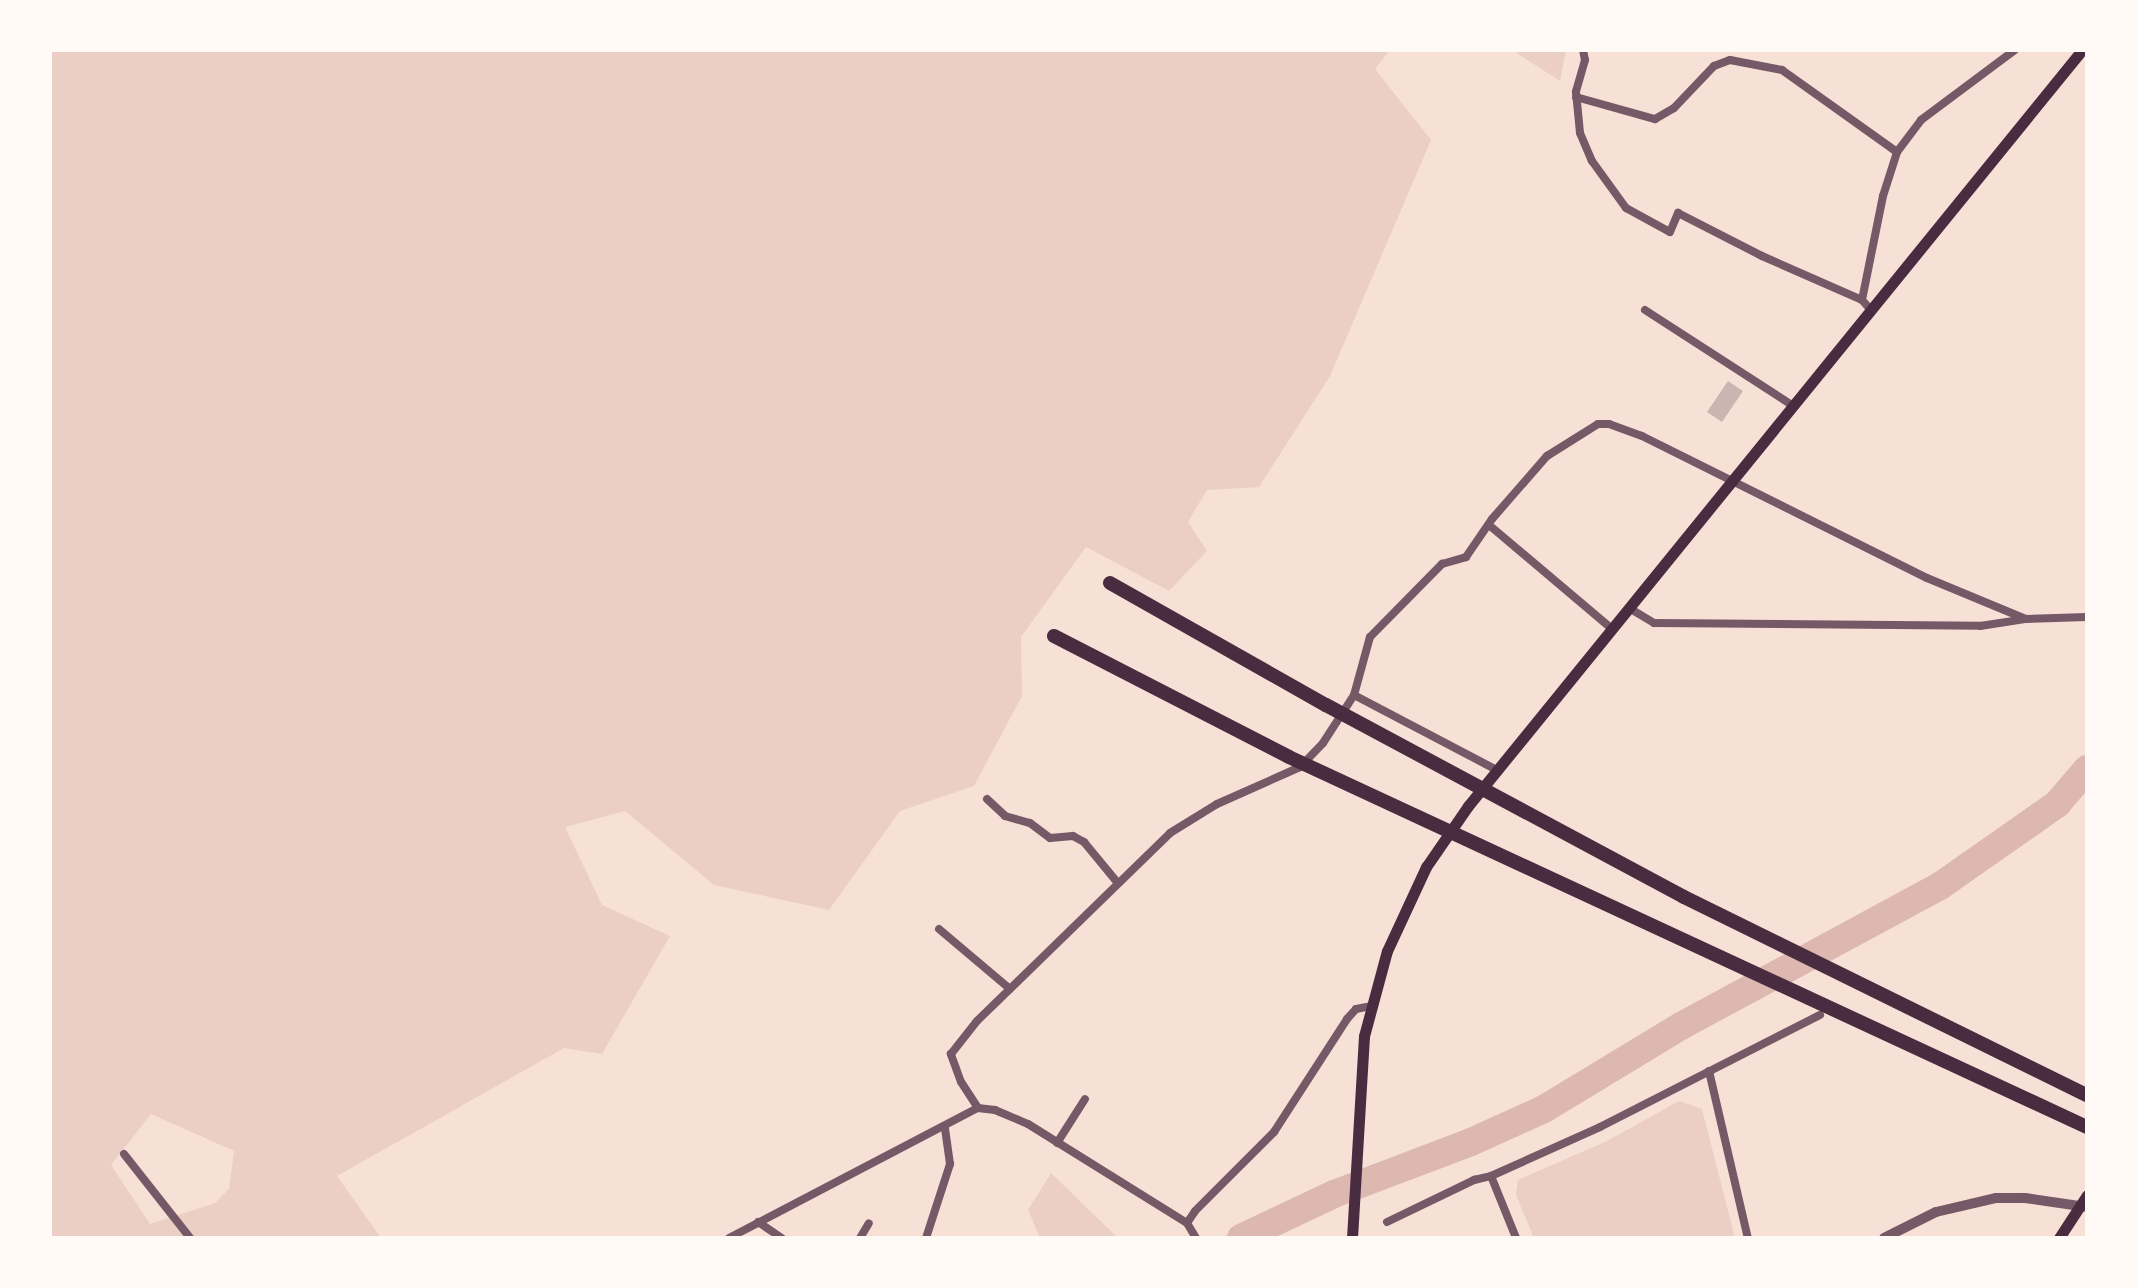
<!DOCTYPE html>
<html>
<head>
<meta charset="utf-8">
<style>
	body { margin:0 }
	#map { position:relative; width:2137px; height:1288px; overflow:hidden; background:#f7e1d7; font-family:"PT Sans Narrow",sans-serif }
	div>[style] { position:absolute }
	.green>* { inset:0; background:#ebcfc5 }
	.river>* { height:28px; margin:-14px; padding:0 14px; transform-origin:14px; border-radius:14px; background:#dcb8b0 }
	.building>* { inset:0; background:#ccb4b1 }
	.minor>* { height:8px; margin:-4px; padding:0 4px; transform-origin:4px; border-radius:4px; background:#755966 }
	.tertiary>* { height:10px; margin:-5px; padding:0 5px; transform-origin:5px; border-radius:5px; background:#755966 }
	.secondary>* { height:11px; margin:-5.5px; padding:0 5.5px; transform-origin:5.5px; border-radius:5.5px; background:#4a2c40 }
	.motorway>* { height:14px; margin:-7px; padding:0 7px; transform-origin:7px; border-radius:7px; background:#4a2c40 }
	span { translate:-50% -50%; white-space:nowrap; text-align:center; line-height:1.15; -webkit-text-stroke:8px #fffaf5; paint-order:stroke }
	.frame { position:absolute; inset:0; border:52px solid #fffaf5; pointer-events:none }
</style>
</head>
<body>
<div id="map">
	<div class="green">
		<i style="clip-path:polygon(evenodd,50px 50px,1390px 50px,1375px 69px,1431px 140px,1330px 376px,1259px 487px,1207px 490px,1188px 522px,1207px 551px,1169px 591px,1086px 547px,1021px 637px,1022px 696px,974px 786px,900px 811px,829px 910px,714px 885px,625px 811px,565px 827px,602px 905px,670px 936px,602px 1054px,564px 1048px,337px 1176px,381px 1238px,50px 1238px,50px 50px,151px 1114px,234px 1151px,229px 1189px,215px 1203px,150px 1224px,111px 1165px,151px 1114px)"></i>
		<i style="clip-path:polygon(1512px 50px,1566px 50px,1560px 81px)"></i>
		<i style="clip-path:polygon(1679px 1101px,1702px 1109px,1735px 1238px,1534px 1238px,1516px 1195px,1518px 1180px,1607px 1141px)"></i>
		<i style="clip-path:polygon(1051px 1173px,1118px 1238px,1040px 1238px,1028px 1210px)"></i>
	</div>
	<div class="river">
		<i style="left:1241px;top:1238px;width:103px;rotate:-25.3deg"></i>
		<i style="left:1334px;top:1194px;width:147px;rotate:-20.8deg"></i>
		<i style="left:1471px;top:1142px;width:80px;rotate:-24.3deg"></i>
		<i style="left:1544px;top:1109px;width:160px;rotate:-31.2deg"></i>
		<i style="left:1681px;top:1026px;width:294px;rotate:-28.4deg"></i>
		<i style="left:1940px;top:886px;width:143px;rotate:-35deg"></i>
		<i style="left:2057px;top:804px;width:46px;rotate:-49.4deg"></i>
	</div>
	<div class="building">
		<i style="clip-path:polygon(1728px 381px,1743px 391px,1722px 422px,1707px 412px)"></i>
	</div>
	<div class="minor">
		<i style="left:1583px;top:50px;width:10px;rotate:79deg"></i>
		<i style="left:1585px;top:60px;width:33px;rotate:106deg"></i>
		<i style="left:1576px;top:92px;width:41px;rotate:84.4deg"></i>
		<i style="left:1580px;top:133px;width:30px;rotate:67deg"></i>
		<i style="left:1592px;top:161px;width:58px;rotate:54.1deg"></i>
		<i style="left:1626px;top:208px;width:50px;rotate:28.6deg"></i>
		<i style="left:1670px;top:232px;width:21px;rotate:-67deg"></i>
		<i style="left:1678px;top:213px;width:94px;rotate:27.1deg"></i>
		<i style="left:1762px;top:256px;width:109px;rotate:23.7deg"></i>
		<i style="left:1576px;top:97px;width:82px;rotate:15.6deg"></i>
		<i style="left:1655px;top:119px;width:22px;rotate:-30deg"></i>
		<i style="left:1674px;top:108px;width:58px;rotate:-46.4deg"></i>
		<i style="left:1714px;top:66px;width:17px;rotate:-21deg"></i>
		<i style="left:1730px;top:60px;width:53px;rotate:10.9deg"></i>
		<i style="left:1782px;top:70px;width:141px;rotate:35.5deg"></i>
		<i style="left:1645px;top:310px;width:175px;rotate:32.9deg"></i>
		<i style="left:1871px;top:310px;width:13px;rotate:-132deg"></i>
		<i style="left:1862px;top:300px;width:106px;rotate:-78.6deg"></i>
		<i style="left:1883px;top:196px;width:46px;rotate:-72.3deg"></i>
		<i style="left:1897px;top:152px;width:40px;rotate:-53deg"></i>
		<i style="left:1921px;top:120px;width:117px;rotate:-36.7deg"></i>
		<i style="left:1489px;top:525px;width:161px;rotate:40.2deg"></i>
		<i style="left:1629px;top:608px;width:29px;rotate:31deg"></i>
		<i style="left:1654px;top:623px;width:326px;rotate:0.5deg"></i>
		<i style="left:1980px;top:626px;width:47px;rotate:-8.7deg"></i>
		<i style="left:2026px;top:619px;width:61px;rotate:-1.9deg"></i>
		<i style="left:1354px;top:695px;width:161px;rotate:27.7deg"></i>
		<i style="left:987px;top:799px;width:25px;rotate:43deg"></i>
		<i style="left:1005px;top:816px;width:26px;rotate:16deg"></i>
		<i style="left:1030px;top:823px;width:25px;rotate:37deg"></i>
		<i style="left:1050px;top:838px;width:23px;rotate:-5deg"></i>
		<i style="left:1073px;top:836px;width:13px;rotate:29deg"></i>
		<i style="left:1084px;top:842px;width:52px;rotate:50.5deg"></i>
		<i style="left:939px;top:929px;width:93px;rotate:40.2deg"></i>
		<i style="left:1709px;top:1071px;width:171px;rotate:76.9deg"></i>
		<i style="left:978px;top:1108px;width:31px;rotate:-123deg"></i>
		<i style="left:961px;top:1082px;width:30px;rotate:-110deg"></i>
		<i style="left:951px;top:1054px;width:42px;rotate:-51.8deg"></i>
		<i style="left:977px;top:1021px;width:269px;rotate:-44.2deg"></i>
		<i style="left:1170px;top:833px;width:55px;rotate:-31.7deg"></i>
		<i style="left:1217px;top:804px;width:91px;rotate:-24deg"></i>
		<i style="left:1300px;top:767px;width:33px;rotate:-46deg"></i>
		<i style="left:1323px;top:743px;width:57px;rotate:-57.1deg"></i>
		<i style="left:1354px;top:695px;width:60px;rotate:-74.6deg"></i>
		<i style="left:1370px;top:637px;width:103px;rotate:-45.4deg"></i>
		<i style="left:1442px;top:564px;width:25px;rotate:-16deg"></i>
		<i style="left:1466px;top:557px;width:46px;rotate:-55.6deg"></i>
		<i style="left:1492px;top:519px;width:84px;rotate:-48.9deg"></i>
		<i style="left:1547px;top:456px;width:60px;rotate:-32.1deg"></i>
		<i style="left:1598px;top:424px;width:11px"></i>
		<i style="left:1609px;top:424px;width:35px;rotate:20deg"></i>
		<i style="left:1642px;top:436px;width:318px;rotate:26.5deg"></i>
		<i style="left:1927px;top:578px;width:107px;rotate:22.5deg"></i>
		<i style="left:1057px;top:1143px;width:52px;rotate:-57.5deg"></i>
		<i style="left:124px;top:1154px;width:107px;rotate:51.8deg"></i>
		<i style="left:1491px;top:1176px;width:67px;rotate:68deg"></i>
		<i style="left:758px;top:1222px;width:29px;rotate:34deg"></i>
		<i style="left:1387px;top:1222px;width:97px;rotate:-25.8deg"></i>
		<i style="left:1474px;top:1180px;width:17px;rotate:-13deg"></i>
		<i style="left:1491px;top:1176px;width:120px;rotate:-24.2deg"></i>
		<i style="left:1600px;top:1127px;width:247px;rotate:-27deg"></i>
		<i style="left:1187px;top:1223px;width:14px;rotate:-56deg"></i>
		<i style="left:1195px;top:1211px;width:112px;rotate:-45deg"></i>
		<i style="left:1274px;top:1132px;width:135px;rotate:-57.1deg"></i>
		<i style="left:1347px;top:1019px;width:13px;rotate:-48deg"></i>
		<i style="left:1356px;top:1009px;width:15px;rotate:-11deg"></i>
		<i style="left:729px;top:1238px;width:281px;rotate:-27.6deg"></i>
		<i style="left:978px;top:1108px;width:17px;rotate:7deg"></i>
		<i style="left:995px;top:1110px;width:36px;rotate:23deg"></i>
		<i style="left:1028px;top:1124px;width:187px;rotate:31.9deg"></i>
		<i style="left:1187px;top:1223px;width:17px;rotate:59deg"></i>
		<i style="left:860px;top:1238px;width:17px;rotate:-59deg"></i>
		<i style="left:926px;top:1238px;width:78px;rotate:-72deg"></i>
		<i style="left:950px;top:1164px;width:37px;rotate:-98deg"></i>
	</div>
	<div class="tertiary">
		<i style="left:1884px;top:1238px;width:58px;rotate:-26.6deg"></i>
		<i style="left:1936px;top:1212px;width:62px;rotate:-13.1deg"></i>
		<i style="left:1996px;top:1198px;width:29px"></i>
		<i style="left:2025px;top:1198px;width:63px;rotate:8.3deg"></i>
	</div>
	<div class="secondary">
		<i style="left:1352px;top:1238px;width:202px;rotate:-86.6deg"></i>
		<i style="left:1364px;top:1036px;width:88px;rotate:-74.9deg"></i>
		<i style="left:1387px;top:951px;width:93px;rotate:-65.1deg"></i>
		<i style="left:1426px;top:867px;width:74px;rotate:-55.5deg"></i>
		<i style="left:1468px;top:806px;width:974px;rotate:-50.92deg"></i>
		<i style="left:2059px;top:1238px;width:51px;rotate:-56.9deg"></i>
	</div>
	<div class="motorway">
		<i style="left:1110px;top:583px;width:248px;rotate:29.5deg"></i>
		<i style="left:1326px;top:705px;width:406px;rotate:28.2deg"></i>
		<i style="left:1684px;top:897px;width:449px;rotate:26.2deg"></i>
		<i style="left:1054px;top:636px;width:264px;rotate:27.2deg"></i>
		<i style="left:1289px;top:757px;width:880px;rotate:24.88deg"></i>
	</div>
	<div class="frame"></div>
</div>
</body>
</html>
